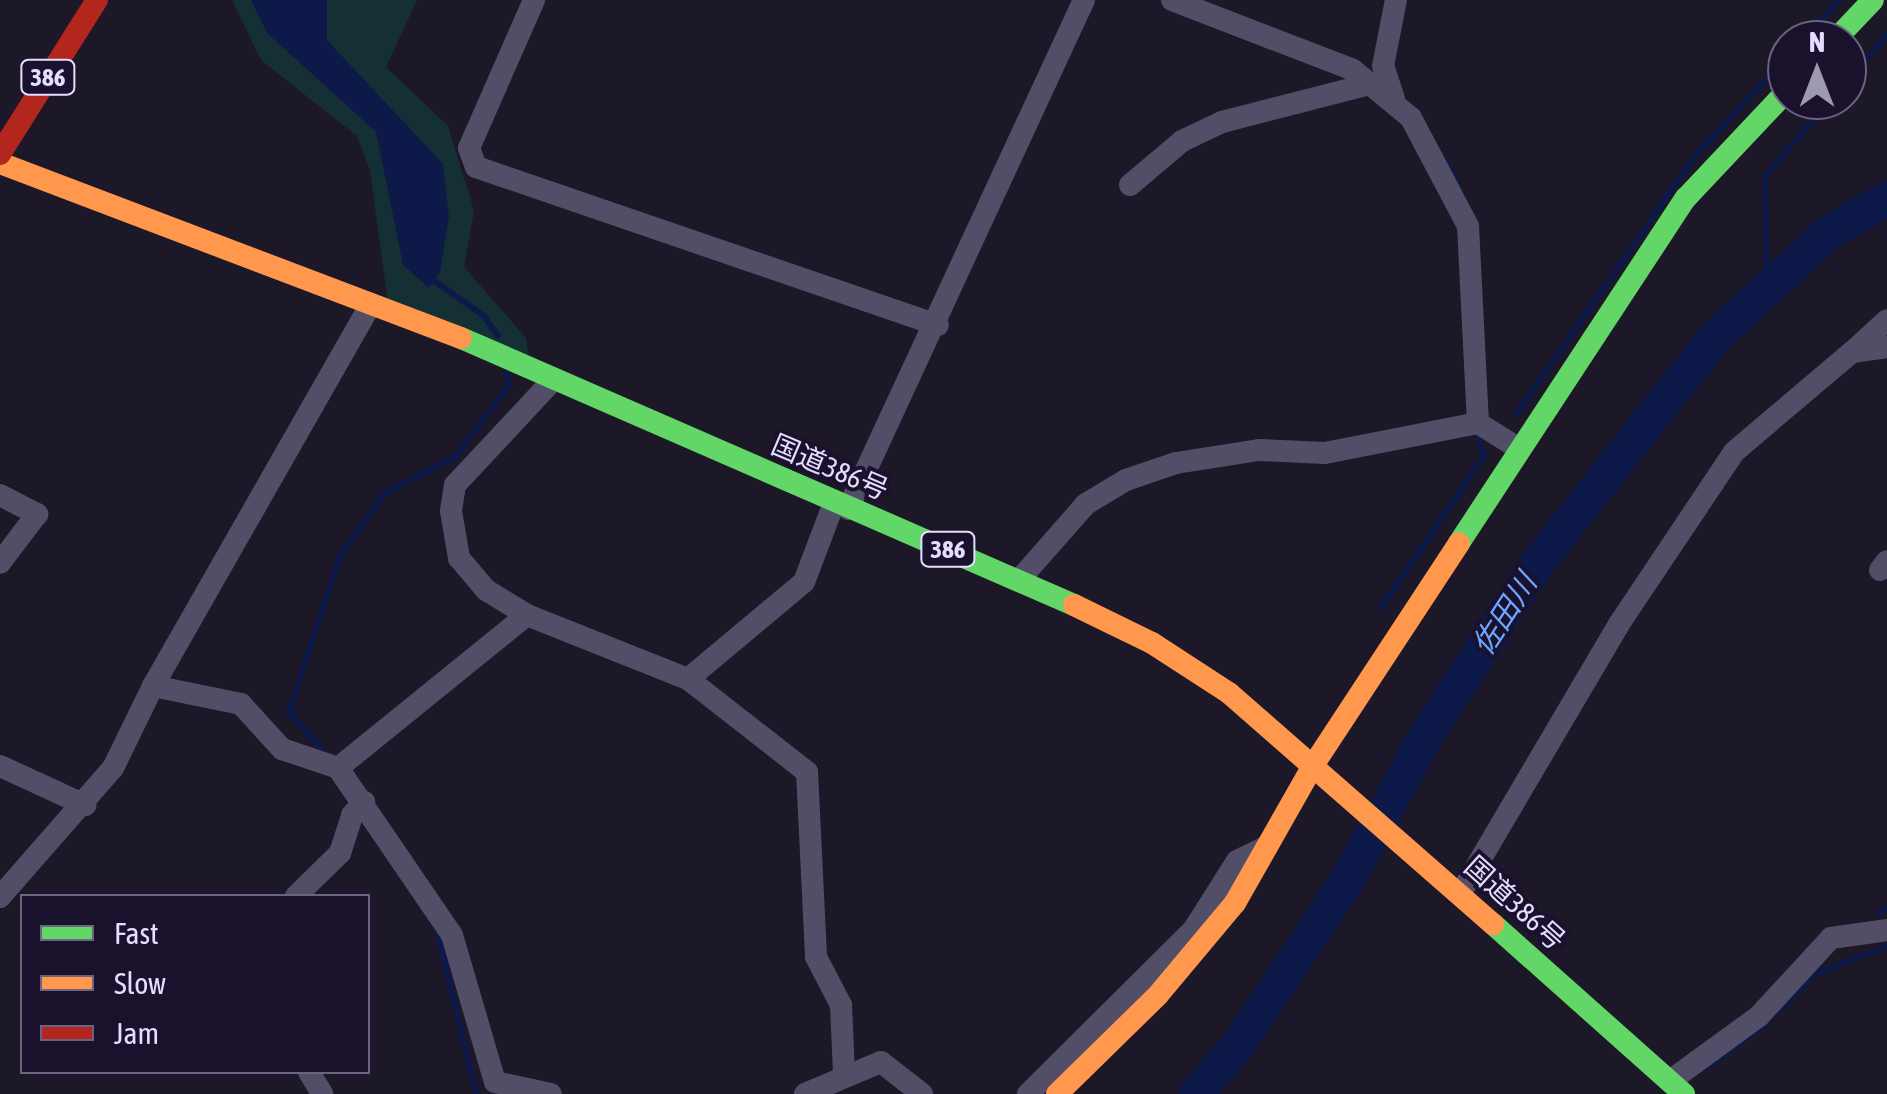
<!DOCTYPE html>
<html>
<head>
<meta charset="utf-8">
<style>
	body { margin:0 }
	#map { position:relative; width:1887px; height:1094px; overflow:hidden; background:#1d1827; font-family:"Asap Condensed","Noto Sans JP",sans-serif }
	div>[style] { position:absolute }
	.green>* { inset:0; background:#153035 }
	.water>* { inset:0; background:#0d1a49 }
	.stream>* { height:6px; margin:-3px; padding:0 3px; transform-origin:3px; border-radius:3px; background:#0d1a49 }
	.river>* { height:35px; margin:-17.5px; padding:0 17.5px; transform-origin:17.5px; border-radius:17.5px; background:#0d1a49 }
	.street>* { height:22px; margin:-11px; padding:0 11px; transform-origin:11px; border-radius:11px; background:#524e67 }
	.fast>* { height:22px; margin:-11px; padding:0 11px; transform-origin:11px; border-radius:11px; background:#63d668 }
	.slow>* { height:22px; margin:-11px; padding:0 11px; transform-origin:11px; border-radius:11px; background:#ff974d }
	.jam>* { height:22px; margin:-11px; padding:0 11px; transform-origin:11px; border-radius:11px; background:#b3261e }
	span { translate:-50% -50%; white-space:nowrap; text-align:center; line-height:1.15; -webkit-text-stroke:8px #1a122d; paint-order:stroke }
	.shield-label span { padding:2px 8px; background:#1a122d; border:2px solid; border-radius:8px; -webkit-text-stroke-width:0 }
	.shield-label { font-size:25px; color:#e5ddff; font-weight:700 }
	.street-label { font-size:28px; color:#e5ddff }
	.water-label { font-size:30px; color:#6ba7ff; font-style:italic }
	.legend { position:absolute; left:20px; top:894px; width:350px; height:180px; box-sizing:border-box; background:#1a122d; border:2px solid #6b6381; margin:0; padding:12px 18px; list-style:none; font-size:30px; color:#e5ddff }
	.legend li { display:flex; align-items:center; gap:20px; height:50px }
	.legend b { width:50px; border:2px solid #6b6381 }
	.north { position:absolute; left:1767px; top:20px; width:100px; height:100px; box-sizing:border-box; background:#1a122d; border:2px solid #6b6381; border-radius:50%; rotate:0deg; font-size:28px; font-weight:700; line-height:40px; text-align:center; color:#e5ddff }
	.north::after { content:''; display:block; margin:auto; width:35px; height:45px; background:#9f98b3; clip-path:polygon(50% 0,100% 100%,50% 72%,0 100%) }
</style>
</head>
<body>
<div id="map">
	<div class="green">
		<i style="clip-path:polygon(232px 0,417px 0,386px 67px,448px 126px,474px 211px,464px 267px,526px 338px,529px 357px,388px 303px,370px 170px,357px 136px,261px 60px)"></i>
	</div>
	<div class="water">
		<i style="clip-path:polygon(251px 0,327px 0,327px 40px,443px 164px,449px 217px,440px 272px,429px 288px,403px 265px,376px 132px,267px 33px)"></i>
	</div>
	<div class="stream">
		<i style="left:1802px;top:40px;width:55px;rotate:-46.5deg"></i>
		<i style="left:1847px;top:81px;width:61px;rotate:-49deg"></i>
		<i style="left:1445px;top:161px;width:27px;rotate:62deg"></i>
		<i style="left:429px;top:277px;width:67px;rotate:35.3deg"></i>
		<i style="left:484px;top:316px;width:24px;rotate:55deg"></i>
		<i style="left:1767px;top:288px;width:112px;rotate:-91deg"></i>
		<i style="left:1765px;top:176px;width:100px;rotate:-49.5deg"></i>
		<i style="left:1517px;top:413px;width:311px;rotate:-55.3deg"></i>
		<i style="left:1694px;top:157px;width:137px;rotate:-47.1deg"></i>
		<i style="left:1381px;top:608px;width:184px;rotate:-55.9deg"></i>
		<i style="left:1484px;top:456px;width:26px;rotate:-106deg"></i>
		<i style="left:322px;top:749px;width:50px;rotate:-131.7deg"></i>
		<i style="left:289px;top:712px;width:166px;rotate:-71.8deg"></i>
		<i style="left:341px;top:554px;width:75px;rotate:-54.2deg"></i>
		<i style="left:385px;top:493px;width:79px;rotate:-27.2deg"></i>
		<i style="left:455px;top:457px;width:90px;rotate:-53.1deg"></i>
		<i style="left:509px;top:385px;width:12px;rotate:-99deg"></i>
		<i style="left:1879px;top:913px;width:9px;rotate:-27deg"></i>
		<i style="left:437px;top:929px;width:170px;rotate:76.7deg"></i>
		<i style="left:1779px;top:1011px;width:52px;rotate:-45.8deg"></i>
		<i style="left:1815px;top:974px;width:76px;rotate:-20.8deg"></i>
		<i style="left:1708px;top:1067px;width:72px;rotate:-36.6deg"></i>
	</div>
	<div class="river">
		<i style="left:1195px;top:1094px;width:64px;rotate:-48.8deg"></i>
		<i style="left:1237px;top:1046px;width:192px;rotate:-56.5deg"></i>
		<i style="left:1343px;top:886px;width:179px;rotate:-61.3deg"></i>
		<i style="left:1429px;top:729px;width:203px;rotate:-56.9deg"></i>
		<i style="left:1540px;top:559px;width:281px;rotate:-51.9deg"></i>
		<i style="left:1713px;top:338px;width:155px;rotate:-42.6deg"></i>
		<i style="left:1827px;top:233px;width:69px;rotate:-30.3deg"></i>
	</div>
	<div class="street">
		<i style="left:534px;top:0;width:162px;rotate:113.7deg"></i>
		<i style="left:469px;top:148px;width:20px;rotate:70deg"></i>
		<i style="left:476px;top:167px;width:488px;rotate:18.9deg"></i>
		<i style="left:1172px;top:0;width:194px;rotate:21.1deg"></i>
		<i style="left:1353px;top:70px;width:75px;rotate:39.6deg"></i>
		<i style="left:1411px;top:118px;width:122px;rotate:62.2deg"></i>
		<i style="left:1468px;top:226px;width:197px;rotate:87.1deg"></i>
		<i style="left:1394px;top:99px;width:35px;rotate:-108deg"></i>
		<i style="left:1383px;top:66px;width:67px;rotate:-78.9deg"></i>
		<i style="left:1130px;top:185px;width:68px;rotate:-40.2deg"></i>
		<i style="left:1182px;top:141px;width:44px;rotate:-25.4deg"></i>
		<i style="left:1222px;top:122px;width:157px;rotate:-14.4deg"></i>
		<i style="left:1852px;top:352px;width:47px;rotate:-42.4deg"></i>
		<i style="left:553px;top:380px;width:144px;rotate:133deg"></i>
		<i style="left:455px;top:485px;width:26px;rotate:99deg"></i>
		<i style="left:451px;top:511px;width:48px;rotate:80.3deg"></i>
		<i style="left:459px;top:558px;width:42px;rotate:49.8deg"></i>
		<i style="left:486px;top:590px;width:48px;rotate:31.4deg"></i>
		<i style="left:527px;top:615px;width:173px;rotate:21.7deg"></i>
		<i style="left:688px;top:679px;width:151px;rotate:38deg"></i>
		<i style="left:807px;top:772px;width:185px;rotate:87.2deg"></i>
		<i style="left:816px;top:957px;width:54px;rotate:62.5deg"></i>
		<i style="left:841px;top:1005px;width:70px;rotate:87.5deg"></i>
		<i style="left:0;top:495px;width:42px;rotate:27.2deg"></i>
		<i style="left:37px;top:514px;width:61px;rotate:127.1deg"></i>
		<i style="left:848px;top:509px;width:561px;rotate:-65.13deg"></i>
		<i style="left:1880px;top:570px;width:11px;rotate:-52deg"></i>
		<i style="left:1020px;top:579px;width:100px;rotate:-48.7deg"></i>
		<i style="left:1086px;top:504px;width:47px;rotate:-31deg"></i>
		<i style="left:1126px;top:480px;width:53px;rotate:-18.8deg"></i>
		<i style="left:1176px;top:463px;width:84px;rotate:-8.9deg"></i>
		<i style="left:1259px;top:450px;width:66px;rotate:2.6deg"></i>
		<i style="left:1325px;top:453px;width:156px;rotate:-11.1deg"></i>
		<i style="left:1478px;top:423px;width:47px;rotate:32deg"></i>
		<i style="left:688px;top:679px;width:151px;rotate:-39.9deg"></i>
		<i style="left:804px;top:582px;width:85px;rotate:-69.2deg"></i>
		<i style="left:153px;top:686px;width:90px;rotate:11.6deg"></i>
		<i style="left:241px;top:704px;width:61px;rotate:47.7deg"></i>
		<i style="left:282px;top:749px;width:59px;rotate:18.7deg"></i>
		<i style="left:338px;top:768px;width:202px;rotate:55.7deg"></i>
		<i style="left:452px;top:935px;width:153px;rotate:73.7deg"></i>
		<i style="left:495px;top:1082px;width:57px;rotate:12.1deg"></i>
		<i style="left:0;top:766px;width:94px;rotate:24.6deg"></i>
		<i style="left:338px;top:768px;width:243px;rotate:-39deg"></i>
		<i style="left:1460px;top:894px;width:313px;rotate:-59.5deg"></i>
		<i style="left:1619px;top:624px;width:207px;rotate:-56.2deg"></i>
		<i style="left:1734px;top:452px;width:155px;rotate:-40.3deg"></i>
		<i style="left:1852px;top:352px;width:35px;rotate:-8deg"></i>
		<i style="left:296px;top:896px;width:62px;rotate:-44.3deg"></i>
		<i style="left:340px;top:853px;width:40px;rotate:-72deg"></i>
		<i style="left:352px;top:815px;width:18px;rotate:-47deg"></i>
		<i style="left:0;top:897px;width:171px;rotate:-48.8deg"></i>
		<i style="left:113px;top:768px;width:91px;rotate:-64deg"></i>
		<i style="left:153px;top:686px;width:440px;rotate:-60.3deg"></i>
		<i style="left:309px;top:1072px;width:26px;rotate:59deg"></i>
		<i style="left:1670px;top:1081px;width:110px;rotate:-36.1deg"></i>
		<i style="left:1759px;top:1016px;width:106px;rotate:-47.3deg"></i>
		<i style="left:1831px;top:938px;width:57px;rotate:-8.1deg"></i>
		<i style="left:805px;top:1094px;width:82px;rotate:-22.8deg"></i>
		<i style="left:881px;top:1062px;width:52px;rotate:38deg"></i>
		<i style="left:1028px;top:1094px;width:234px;rotate:-44.8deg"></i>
		<i style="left:1194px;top:929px;width:80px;rotate:-57.7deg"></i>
		<i style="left:1237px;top:861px;width:34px;rotate:-26deg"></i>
	</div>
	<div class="fast">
		<i style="left:1835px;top:40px;width:55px;rotate:-46.5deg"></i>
		<i style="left:461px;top:338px;width:669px;rotate:23.54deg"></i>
		<i style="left:1459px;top:543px;width:413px;rotate:-56.7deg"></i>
		<i style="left:1686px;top:198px;width:147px;rotate:-46.7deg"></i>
		<i style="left:1493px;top:924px;width:256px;rotate:41.7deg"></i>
	</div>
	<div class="slow">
		<i style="left:0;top:163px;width:493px;rotate:20.8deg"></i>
		<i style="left:1074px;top:605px;width:87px;rotate:26deg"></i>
		<i style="left:1152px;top:643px;width:92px;rotate:33deg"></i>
		<i style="left:1229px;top:693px;width:351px;rotate:41.2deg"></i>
		<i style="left:1057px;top:1094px;width:141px;rotate:-44.4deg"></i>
		<i style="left:1158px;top:995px;width:120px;rotate:-50.1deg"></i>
		<i style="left:1235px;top:903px;width:160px;rotate:-60.4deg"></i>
		<i style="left:1314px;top:764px;width:264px;rotate:-56.7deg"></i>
	</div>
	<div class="jam">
		<i style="left:0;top:154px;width:182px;rotate:-57.8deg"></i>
	</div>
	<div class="shield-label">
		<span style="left:48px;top:77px">386</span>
		<span style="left:948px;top:549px">386</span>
	</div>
	<div class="street-label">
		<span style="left:830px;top:467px;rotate:23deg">国道386号</span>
		<span style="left:1515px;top:903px;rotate:42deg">国道386号</span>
	</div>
	<div class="water-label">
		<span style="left:1504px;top:614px;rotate:-57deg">佐田川</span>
	</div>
	<ul class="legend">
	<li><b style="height:12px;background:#63d668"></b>Fast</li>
	<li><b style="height:12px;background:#ff974d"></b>Slow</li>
	<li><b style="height:12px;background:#b3261e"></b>Jam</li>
	</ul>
	<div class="north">N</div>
</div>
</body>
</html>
